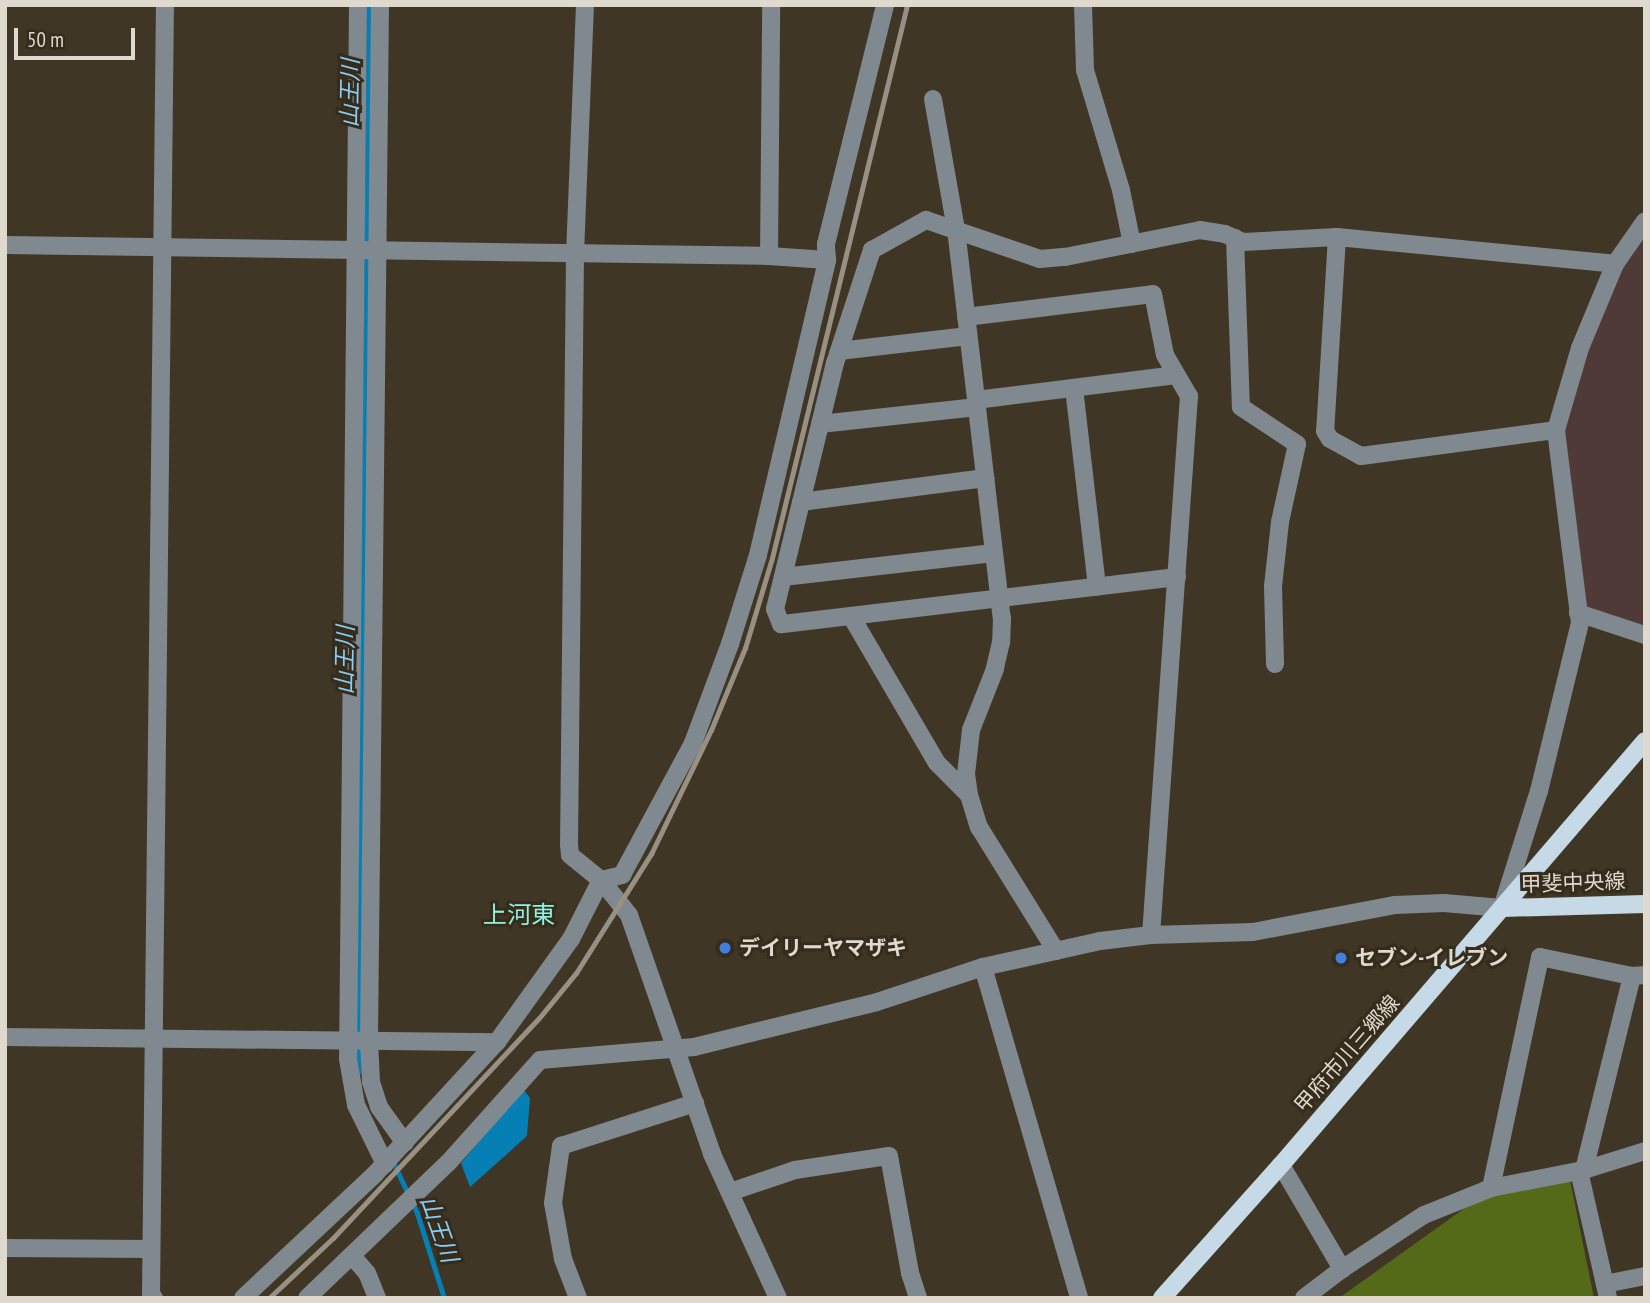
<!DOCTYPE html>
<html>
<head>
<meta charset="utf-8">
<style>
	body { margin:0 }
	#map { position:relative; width:1650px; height:1303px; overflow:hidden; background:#403625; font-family:"PT Sans Narrow","Noto Sans JP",sans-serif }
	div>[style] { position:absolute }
	.industrial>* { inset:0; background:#4f3a37 }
	.green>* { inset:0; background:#546a18 }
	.water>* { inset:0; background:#067fb4 }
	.stream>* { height:5px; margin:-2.5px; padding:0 2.5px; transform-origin:2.5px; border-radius:2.5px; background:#067fb4 }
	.minor>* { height:18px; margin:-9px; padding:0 9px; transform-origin:9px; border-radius:9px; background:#7f898f }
	.major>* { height:18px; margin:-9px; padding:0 9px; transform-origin:9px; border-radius:9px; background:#c6d9e6 }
	.rail>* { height:5px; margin:-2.5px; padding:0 2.5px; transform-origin:2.5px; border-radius:2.5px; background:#989183 }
	.dots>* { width:19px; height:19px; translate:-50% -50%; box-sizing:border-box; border:4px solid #362c1b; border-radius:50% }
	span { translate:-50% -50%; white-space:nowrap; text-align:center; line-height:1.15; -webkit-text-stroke:6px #362c1b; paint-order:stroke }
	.street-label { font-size:21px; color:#dfd9ce }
	.poi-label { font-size:21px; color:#dfd9ce; font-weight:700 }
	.left { translate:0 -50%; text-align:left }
	.water-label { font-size:23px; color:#89cdf7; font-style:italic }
	.quarter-label { font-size:24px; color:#8df2df }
	.frame { position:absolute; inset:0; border:7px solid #dfd9ce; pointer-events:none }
	.scale { position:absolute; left:14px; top:28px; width:121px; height:32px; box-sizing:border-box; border:4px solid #dfd9ce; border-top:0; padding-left:9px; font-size:21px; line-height:24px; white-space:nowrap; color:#dfd9ce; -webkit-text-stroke:5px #362c1b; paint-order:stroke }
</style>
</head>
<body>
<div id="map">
	<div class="industrial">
		<i style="clip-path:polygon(1645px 221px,1645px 635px,1578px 613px,1556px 430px,1580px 348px)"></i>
	</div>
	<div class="green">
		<i style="clip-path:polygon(1570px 1180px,1594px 1298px,1339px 1298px,1476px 1200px)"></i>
	</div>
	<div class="water">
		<i style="clip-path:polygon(523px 1089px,530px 1098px,527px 1136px,470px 1187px,461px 1163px)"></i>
	</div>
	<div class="stream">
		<i style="left:358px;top:1073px;width:1068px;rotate:-89.41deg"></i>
		<i style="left:392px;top:1160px;width:59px;rotate:64.7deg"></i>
		<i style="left:417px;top:1213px;width:89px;rotate:72.4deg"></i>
	</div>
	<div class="minor">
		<i style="left:358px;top:5px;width:1054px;rotate:90.54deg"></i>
		<i style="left:348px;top:1059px;width:47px;rotate:80.1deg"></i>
		<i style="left:356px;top:1105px;width:66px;rotate:63.8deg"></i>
		<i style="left:380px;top:5px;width:1036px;rotate:90.61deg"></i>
		<i style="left:369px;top:1041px;width:41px;rotate:87.2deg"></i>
		<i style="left:371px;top:1082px;width:26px;rotate:72deg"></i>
		<i style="left:379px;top:1107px;width:44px;rotate:54.2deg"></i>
		<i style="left:585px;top:5px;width:250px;rotate:92.3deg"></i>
		<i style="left:575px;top:255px;width:589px;rotate:90.58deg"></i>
		<i style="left:569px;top:844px;width:11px;rotate:85deg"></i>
		<i style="left:570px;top:855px;width:40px;rotate:39deg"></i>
		<i style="left:601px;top:880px;width:45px;rotate:51.3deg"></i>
		<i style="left:629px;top:915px;width:253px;rotate:70.8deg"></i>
		<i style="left:712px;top:1154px;width:158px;rotate:65.4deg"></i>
		<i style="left:1083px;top:5px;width:65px;rotate:88.2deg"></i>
		<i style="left:1085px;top:70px;width:125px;rotate:73.3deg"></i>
		<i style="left:1121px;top:190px;width:55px;rotate:78.5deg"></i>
		<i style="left:933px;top:99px;width:132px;rotate:80deg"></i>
		<i style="left:956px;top:229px;width:392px;rotate:83.3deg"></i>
		<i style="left:1002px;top:618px;width:24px;rotate:92deg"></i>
		<i style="left:1001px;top:642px;width:28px;rotate:103deg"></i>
		<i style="left:995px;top:669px;width:66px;rotate:111.5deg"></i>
		<i style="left:971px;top:730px;width:44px;rotate:96.5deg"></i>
		<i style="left:966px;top:774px;width:21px;rotate:82deg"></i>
		<i style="left:969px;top:795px;width:34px;rotate:73deg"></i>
		<i style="left:979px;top:827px;width:146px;rotate:58.2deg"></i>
		<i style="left:1337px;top:237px;width:194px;rotate:93.5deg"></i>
		<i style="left:1325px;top:431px;width:9px;rotate:58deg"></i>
		<i style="left:1330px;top:439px;width:35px;rotate:29deg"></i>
		<i style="left:1361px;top:456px;width:197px;rotate:-7.6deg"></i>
		<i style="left:1235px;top:238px;width:169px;rotate:88deg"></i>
		<i style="left:1241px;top:407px;width:67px;rotate:33.5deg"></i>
		<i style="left:1297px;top:444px;width:80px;rotate:102.3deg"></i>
		<i style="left:1280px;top:522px;width:64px;rotate:96.2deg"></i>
		<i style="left:1273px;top:586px;width:78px;rotate:88.5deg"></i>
		<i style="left:5px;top:245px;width:764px;rotate:0.82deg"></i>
		<i style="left:769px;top:256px;width:58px;rotate:3.9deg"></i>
		<i style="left:769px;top:256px;width:251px;rotate:-89.5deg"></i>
		<i style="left:966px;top:317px;width:188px;rotate:-7deg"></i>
		<i style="left:1153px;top:294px;width:62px;rotate:78.9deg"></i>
		<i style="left:1165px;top:355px;width:48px;rotate:59.7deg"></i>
		<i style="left:1189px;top:396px;width:540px;rotate:94.03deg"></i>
		<i style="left:839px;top:351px;width:130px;rotate:-6.6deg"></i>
		<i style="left:1074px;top:388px;width:200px;rotate:83.4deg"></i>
		<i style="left:976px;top:400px;width:202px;rotate:-7.1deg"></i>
		<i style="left:820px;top:424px;width:158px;rotate:-6.2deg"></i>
		<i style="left:801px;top:502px;width:186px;rotate:-7.4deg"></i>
		<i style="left:783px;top:577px;width:212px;rotate:-6.5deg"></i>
		<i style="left:1177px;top:577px;width:399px;rotate:173.2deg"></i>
		<i style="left:781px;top:624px;width:16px;rotate:-112deg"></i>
		<i style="left:775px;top:609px;width:253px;rotate:-76.3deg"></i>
		<i style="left:835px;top:363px;width:119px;rotate:-71.9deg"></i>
		<i style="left:872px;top:250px;width:62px;rotate:-29.1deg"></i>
		<i style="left:926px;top:220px;width:120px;rotate:18.9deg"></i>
		<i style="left:1040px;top:259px;width:25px;rotate:-5deg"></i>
		<i style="left:1065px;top:257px;width:138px;rotate:-11.3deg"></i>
		<i style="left:1200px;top:230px;width:25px;rotate:9deg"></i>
		<i style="left:1225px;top:234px;width:20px;rotate:24deg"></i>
		<i style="left:1243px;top:242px;width:94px;rotate:-3deg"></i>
		<i style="left:1337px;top:237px;width:279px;rotate:5.5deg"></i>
		<i style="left:1578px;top:613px;width:71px;rotate:18.2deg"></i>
		<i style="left:851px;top:616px;width:170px;rotate:59.7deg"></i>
		<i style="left:937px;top:763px;width:45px;rotate:45deg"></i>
		<i style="left:983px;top:967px;width:345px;rotate:73.8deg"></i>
		<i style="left:5px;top:1037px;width:492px;rotate:0.6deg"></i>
		<i style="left:1281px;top:1165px;width:121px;rotate:59.6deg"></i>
		<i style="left:1584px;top:1170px;width:200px;rotate:-76.1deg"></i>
		<i style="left:1579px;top:1171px;width:130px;rotate:77.1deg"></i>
		<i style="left:1491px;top:1188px;width:236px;rotate:-78deg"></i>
		<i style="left:1540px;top:957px;width:94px;rotate:11.7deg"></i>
		<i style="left:1632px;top:976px;width:13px;rotate:-4deg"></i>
		<i style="left:730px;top:1192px;width:69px;rotate:-18.7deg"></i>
		<i style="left:795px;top:1170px;width:95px;rotate:-8.5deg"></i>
		<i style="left:889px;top:1156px;width:119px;rotate:79.8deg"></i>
		<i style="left:910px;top:1273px;width:26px;rotate:72deg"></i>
		<i style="left:5px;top:1248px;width:146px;rotate:0.4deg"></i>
		<i style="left:353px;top:1257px;width:21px;rotate:49deg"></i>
		<i style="left:367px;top:1273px;width:27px;rotate:68deg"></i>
		<i style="left:1605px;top:1284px;width:41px;rotate:-11.3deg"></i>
		<i style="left:154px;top:1298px;width:5px;rotate:-127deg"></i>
		<i style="left:151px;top:1294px;width:1289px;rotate:-89.38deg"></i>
		<i style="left:243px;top:1298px;width:181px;rotate:-43.2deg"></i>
		<i style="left:375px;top:1174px;width:180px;rotate:-47.3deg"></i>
		<i style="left:497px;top:1042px;width:127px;rotate:-54.3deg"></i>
		<i style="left:571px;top:939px;width:66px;rotate:-63deg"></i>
		<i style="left:601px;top:880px;width:22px;rotate:-13deg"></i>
		<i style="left:622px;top:875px;width:150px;rotate:-61.7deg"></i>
		<i style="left:693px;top:743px;width:106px;rotate:-69.5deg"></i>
		<i style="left:730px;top:644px;width:93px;rotate:-72.5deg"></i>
		<i style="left:758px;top:555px;width:303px;rotate:-76.8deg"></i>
		<i style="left:827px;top:260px;width:16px;rotate:-94deg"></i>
		<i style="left:826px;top:244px;width:246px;rotate:-76.1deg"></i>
		<i style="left:307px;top:1298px;width:195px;rotate:-43.8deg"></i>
		<i style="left:448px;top:1163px;width:138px;rotate:-48.2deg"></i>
		<i style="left:540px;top:1060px;width:155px;rotate:-4.8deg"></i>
		<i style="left:694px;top:1047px;width:188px;rotate:-13.8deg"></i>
		<i style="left:877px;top:1002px;width:112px;rotate:-18.3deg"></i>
		<i style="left:983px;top:967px;width:120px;rotate:-12.5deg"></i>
		<i style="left:1100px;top:941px;width:51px;rotate:-6.7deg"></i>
		<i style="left:1151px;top:935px;width:102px;rotate:-1.7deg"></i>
		<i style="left:1253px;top:932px;width:145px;rotate:-10.8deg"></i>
		<i style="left:1395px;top:905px;width:49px;rotate:-2.3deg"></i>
		<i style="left:1444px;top:903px;width:58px;rotate:4.9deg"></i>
		<i style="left:1502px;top:908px;width:123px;rotate:-72.5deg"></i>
		<i style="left:1539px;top:791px;width:173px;rotate:-76.3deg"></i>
		<i style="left:1580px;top:623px;width:194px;rotate:-97.1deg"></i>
		<i style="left:1556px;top:430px;width:85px;rotate:-73.7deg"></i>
		<i style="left:1580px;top:348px;width:91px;rotate:-67.4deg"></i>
		<i style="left:1615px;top:264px;width:52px;rotate:-55.1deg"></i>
		<i style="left:578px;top:1298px;width:42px;rotate:-111deg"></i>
		<i style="left:563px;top:1259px;width:57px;rotate:-100.1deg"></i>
		<i style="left:553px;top:1203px;width:58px;rotate:-82deg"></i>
		<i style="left:561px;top:1146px;width:141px;rotate:-17.8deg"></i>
		<i style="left:1304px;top:1298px;width:48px;rotate:-37.3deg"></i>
		<i style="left:1342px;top:1269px;width:98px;rotate:-33.4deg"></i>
		<i style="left:1424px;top:1215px;width:72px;rotate:-21.9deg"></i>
		<i style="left:1491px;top:1188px;width:95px;rotate:-11deg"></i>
		<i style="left:1584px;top:1170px;width:64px;rotate:-17.3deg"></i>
	</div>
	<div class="major">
		<i style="left:1502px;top:908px;width:143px;rotate:-1.6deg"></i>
		<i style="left:1162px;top:1298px;width:178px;rotate:-48.2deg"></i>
		<i style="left:1281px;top:1165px;width:559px;rotate:-49.35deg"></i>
	</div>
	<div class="rail">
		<i style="left:269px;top:1298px;width:88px;rotate:-43.2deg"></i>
		<i style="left:333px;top:1238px;width:301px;rotate:-46.9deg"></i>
		<i style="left:539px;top:1018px;width:58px;rotate:-50.6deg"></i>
		<i style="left:576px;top:973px;width:141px;rotate:-57.8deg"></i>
		<i style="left:651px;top:854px;width:138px;rotate:-64.2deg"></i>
		<i style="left:711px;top:730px;width:89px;rotate:-67.5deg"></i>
		<i style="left:745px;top:648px;width:94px;rotate:-73.3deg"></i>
		<i style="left:772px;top:558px;width:569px;rotate:-76.28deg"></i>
	</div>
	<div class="dots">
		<i style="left:725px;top:948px;background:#3f7fe0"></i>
		<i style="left:1341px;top:958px;background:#3f7fe0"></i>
	</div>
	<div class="street-label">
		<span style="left:1573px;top:883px;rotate:-2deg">甲斐中央線</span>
		<span style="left:1347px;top:1054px;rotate:-49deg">甲府市川三郷線</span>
	</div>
	<div class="poi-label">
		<span class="left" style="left:739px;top:948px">デイリーヤマザキ</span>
		<span class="left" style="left:1355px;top:958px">セブン-イレブン</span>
	</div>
	<div class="water-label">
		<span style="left:350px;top:93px;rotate:-89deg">山王川</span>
		<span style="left:345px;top:660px;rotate:-89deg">山王川</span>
		<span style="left:439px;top:1229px;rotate:70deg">山王川</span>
	</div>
	<div class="quarter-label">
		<span style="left:519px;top:915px">上河東</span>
	</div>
	<div class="frame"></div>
	<div class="scale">50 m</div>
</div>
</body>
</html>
